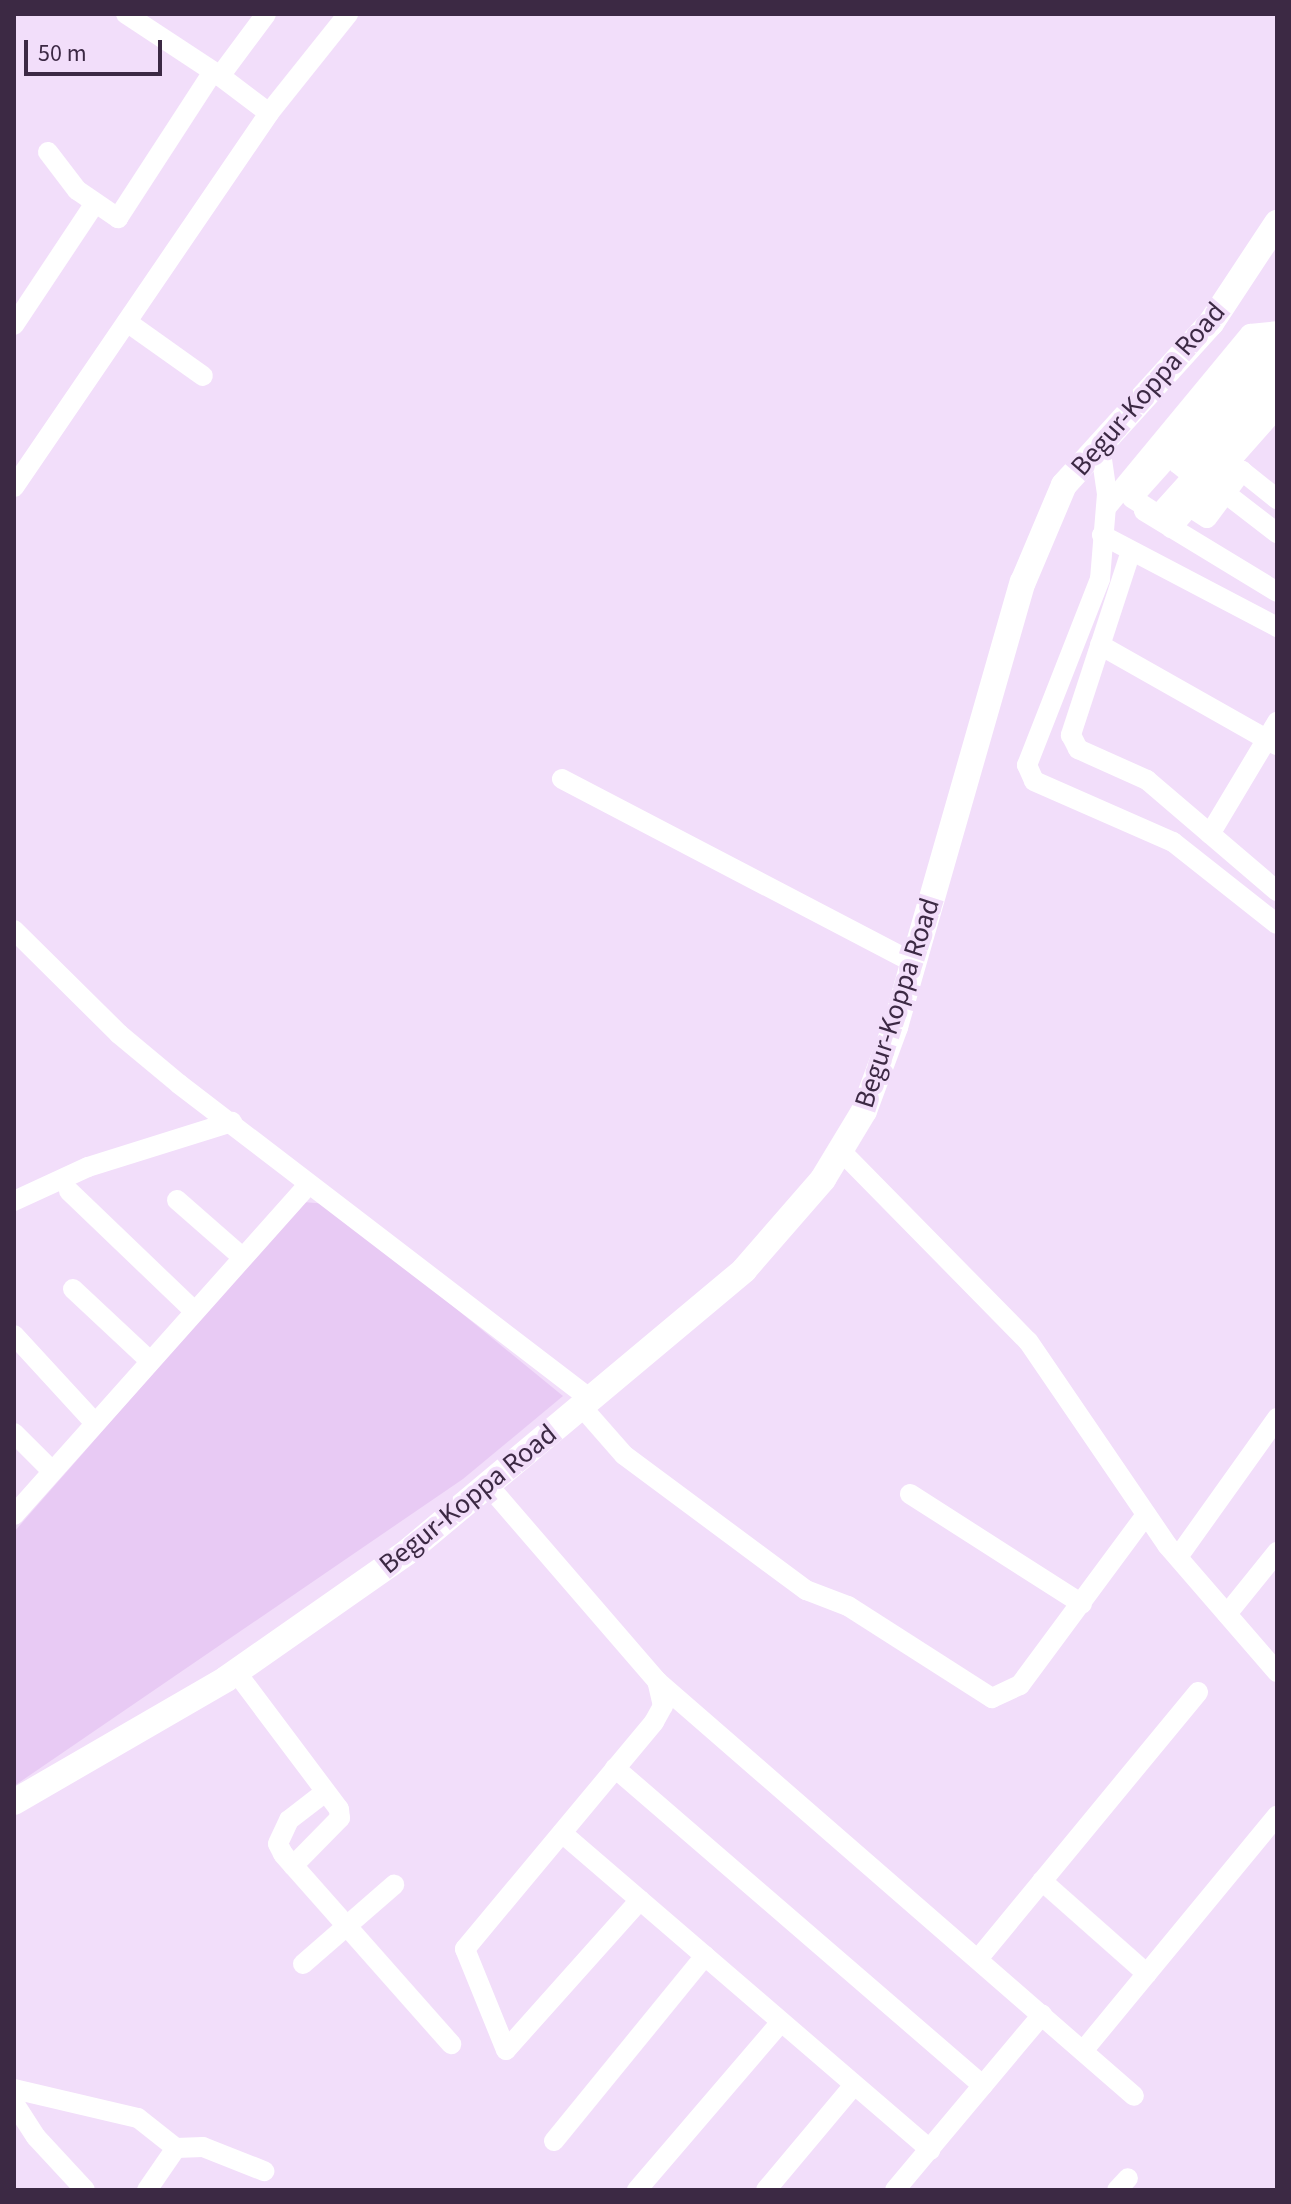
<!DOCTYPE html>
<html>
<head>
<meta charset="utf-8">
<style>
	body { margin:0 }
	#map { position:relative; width:1291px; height:2204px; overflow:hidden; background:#f2defa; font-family:"Source Sans 3",sans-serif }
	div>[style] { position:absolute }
	.green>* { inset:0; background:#e8caf4 }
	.minor>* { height:20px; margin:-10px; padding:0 10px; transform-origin:10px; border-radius:10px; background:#fff }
	.major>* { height:26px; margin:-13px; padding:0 13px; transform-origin:13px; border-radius:13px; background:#fff }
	span { translate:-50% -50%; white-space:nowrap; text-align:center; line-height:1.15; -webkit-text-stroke:8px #f2defa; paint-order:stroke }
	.street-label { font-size:28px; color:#3c2944 }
	.frame { position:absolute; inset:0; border:16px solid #3c2944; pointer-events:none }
	.scale { position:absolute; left:24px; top:40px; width:138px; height:36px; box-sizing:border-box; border:4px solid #3c2944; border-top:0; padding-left:10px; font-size:24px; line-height:28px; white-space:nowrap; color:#3c2944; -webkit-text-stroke:6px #f2defa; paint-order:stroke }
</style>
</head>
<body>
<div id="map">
	<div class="green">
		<i style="clip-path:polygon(303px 1202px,328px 1204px,563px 1396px,463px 1479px,14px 1786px,14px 1532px)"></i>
	</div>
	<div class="minor">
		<i style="left:126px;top:14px;width:113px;rotate:33.4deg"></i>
		<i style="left:220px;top:76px;width:77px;rotate:-53.4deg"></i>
		<i style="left:220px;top:76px;width:61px;rotate:37.1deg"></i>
		<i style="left:269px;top:113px;width:127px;rotate:-51.4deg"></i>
		<i style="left:48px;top:152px;width:48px;rotate:52.7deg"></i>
		<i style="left:77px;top:190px;width:50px;rotate:34.3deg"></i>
		<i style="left:118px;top:218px;width:173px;rotate:-57deg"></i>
		<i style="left:127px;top:322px;width:93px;rotate:35.4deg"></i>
		<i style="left:14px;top:325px;width:146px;rotate:-56.4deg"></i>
		<i style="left:1277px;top:343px;width:7px;rotate:-135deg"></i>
		<i style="left:1272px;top:338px;width:156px;rotate:133.4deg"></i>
		<i style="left:1165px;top:451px;width:8px;rotate:76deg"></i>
		<i style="left:1167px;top:459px;width:52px;rotate:131.9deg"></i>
		<i style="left:1132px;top:498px;width:31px;rotate:33deg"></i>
		<i style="left:1158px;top:515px;width:178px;rotate:-48deg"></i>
		<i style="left:1100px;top:446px;width:49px;rotate:81.7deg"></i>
		<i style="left:1107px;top:494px;width:85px;rotate:94.7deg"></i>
		<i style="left:1100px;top:579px;width:200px;rotate:111.4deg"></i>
		<i style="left:1027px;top:765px;width:17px;rotate:66deg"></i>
		<i style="left:1034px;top:781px;width:152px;rotate:23.7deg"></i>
		<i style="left:1173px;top:842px;width:132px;rotate:38.3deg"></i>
		<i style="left:1193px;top:476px;width:19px;rotate:-141deg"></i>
		<i style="left:1178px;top:464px;width:144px;rotate:-46.7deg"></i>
		<i style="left:14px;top:487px;width:453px;rotate:-55.7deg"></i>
		<i style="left:1225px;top:493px;width:66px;rotate:37.6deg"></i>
		<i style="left:1190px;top:507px;width:20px;rotate:33deg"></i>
		<i style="left:1207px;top:518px;width:59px;rotate:-53.3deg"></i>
		<i style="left:1242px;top:471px;width:45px;rotate:38.7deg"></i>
		<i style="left:1106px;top:508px;width:226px;rotate:-50.4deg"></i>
		<i style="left:1250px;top:334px;width:27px;rotate:-6deg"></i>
		<i style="left:1144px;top:511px;width:156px;rotate:31.3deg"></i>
		<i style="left:1171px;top:528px;width:160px;rotate:-48.5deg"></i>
		<i style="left:1102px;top:535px;width:198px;rotate:27.7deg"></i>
		<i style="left:1131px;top:551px;width:194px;rotate:108.1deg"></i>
		<i style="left:1071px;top:735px;width:16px;rotate:63deg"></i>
		<i style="left:1078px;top:749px;width:76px;rotate:24.2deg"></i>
		<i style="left:1147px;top:780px;width:171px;rotate:40.5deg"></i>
		<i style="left:1100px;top:645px;width:203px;rotate:29.5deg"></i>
		<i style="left:562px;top:779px;width:397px;rotate:27.6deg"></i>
		<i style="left:1210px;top:834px;width:131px;rotate:-59.1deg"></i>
		<i style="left:14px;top:930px;width:148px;rotate:44.7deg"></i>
		<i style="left:119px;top:1034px;width:78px;rotate:39.8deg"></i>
		<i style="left:179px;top:1084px;width:516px;rotate:37.45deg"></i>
		<i style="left:840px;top:1150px;width:268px;rotate:45.5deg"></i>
		<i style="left:1028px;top:1341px;width:247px;rotate:55.7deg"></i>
		<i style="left:1167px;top:1545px;width:168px;rotate:49.1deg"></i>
		<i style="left:69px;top:1191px;width:172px;rotate:43.8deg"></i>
		<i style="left:177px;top:1200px;width:85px;rotate:41.2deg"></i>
		<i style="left:14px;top:1201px;width:81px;rotate:-24.7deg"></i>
		<i style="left:88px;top:1167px;width:151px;rotate:-17.4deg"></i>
		<i style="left:73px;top:1289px;width:104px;rotate:43.1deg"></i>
		<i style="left:14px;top:1335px;width:118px;rotate:47.4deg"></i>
		<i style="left:581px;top:1406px;width:65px;rotate:48.7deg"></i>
		<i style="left:624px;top:1455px;width:227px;rotate:36.6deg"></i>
		<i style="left:806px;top:1590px;width:45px;rotate:20.9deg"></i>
		<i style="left:848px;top:1606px;width:171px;rotate:32.6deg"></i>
		<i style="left:992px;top:1698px;width:31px;rotate:-25deg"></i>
		<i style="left:1020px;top:1685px;width:212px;rotate:-53.5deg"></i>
		<i style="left:14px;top:1433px;width:54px;rotate:45deg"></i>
		<i style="left:487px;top:1484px;width:260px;rotate:49.2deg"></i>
		<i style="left:657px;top:1681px;width:632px;rotate:41.02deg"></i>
		<i style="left:910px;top:1494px;width:204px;rotate:32.6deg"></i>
		<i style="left:14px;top:1515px;width:443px;rotate:-48.3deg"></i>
		<i style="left:1178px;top:1557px;width:171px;rotate:-54.5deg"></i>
		<i style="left:1227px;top:1614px;width:80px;rotate:-51.1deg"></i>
		<i style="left:236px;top:1672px;width:171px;rotate:53.1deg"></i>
		<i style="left:339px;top:1809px;width:9px;rotate:84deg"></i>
		<i style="left:340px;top:1818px;width:67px;rotate:134.4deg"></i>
		<i style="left:615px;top:1768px;width:486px;rotate:40.8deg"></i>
		<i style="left:324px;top:1793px;width:44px;rotate:142.4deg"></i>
		<i style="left:289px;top:1820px;width:26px;rotate:115deg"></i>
		<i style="left:278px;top:1844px;width:11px;rotate:63deg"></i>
		<i style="left:283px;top:1854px;width:254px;rotate:48.5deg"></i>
		<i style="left:562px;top:1833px;width:486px;rotate:40.7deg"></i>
		<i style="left:1042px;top:1881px;width:140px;rotate:41.5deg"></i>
		<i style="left:640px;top:1900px;width:201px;rotate:131.8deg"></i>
		<i style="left:506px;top:2050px;width:109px;rotate:-112.1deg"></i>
		<i style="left:465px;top:1949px;width:295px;rotate:-50.2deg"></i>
		<i style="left:654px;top:1722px;width:18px;rotate:-61deg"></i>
		<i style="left:663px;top:1706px;width:26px;rotate:-103deg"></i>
		<i style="left:978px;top:1959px;width:346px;rotate:-50.5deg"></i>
		<i style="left:303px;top:1964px;width:121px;rotate:-41deg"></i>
		<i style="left:1083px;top:2051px;width:305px;rotate:-50.5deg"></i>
		<i style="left:14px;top:2089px;width:127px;rotate:13.2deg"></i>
		<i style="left:138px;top:2118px;width:48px;rotate:38.3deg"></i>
		<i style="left:176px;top:2148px;width:51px;rotate:124.6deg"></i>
		<i style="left:14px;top:2103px;width:40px;rotate:57.1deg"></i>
		<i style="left:36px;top:2137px;width:72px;rotate:47.2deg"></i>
		<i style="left:554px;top:2141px;width:239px;rotate:-50.8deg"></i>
		<i style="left:176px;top:2148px;width:27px;rotate:-2deg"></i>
		<i style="left:203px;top:2147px;width:66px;rotate:21.5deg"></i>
		<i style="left:637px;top:2190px;width:220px;rotate:-49.4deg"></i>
		<i style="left:766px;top:2190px;width:137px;rotate:-50deg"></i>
		<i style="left:895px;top:2190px;width:229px;rotate:-50deg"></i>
		<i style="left:1117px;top:2190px;width:16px;rotate:-47deg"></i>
	</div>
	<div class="major">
		<i style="left:14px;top:1802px;width:245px;rotate:-30.1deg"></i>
		<i style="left:226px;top:1679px;width:220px;rotate:-35deg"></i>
		<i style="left:406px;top:1553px;width:441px;rotate:-39.9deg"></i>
		<i style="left:744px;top:1270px;width:121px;rotate:-49deg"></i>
		<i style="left:823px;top:1179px;width:79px;rotate:-58.9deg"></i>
		<i style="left:864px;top:1111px;width:90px;rotate:-69.7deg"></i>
		<i style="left:895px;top:1027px;width:463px;rotate:-74deg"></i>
		<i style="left:1023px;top:582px;width:105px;rotate:-67.1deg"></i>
		<i style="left:1064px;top:485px;width:219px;rotate:-47.8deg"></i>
		<i style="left:1211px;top:323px;width:120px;rotate:-56.6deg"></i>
	</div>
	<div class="street-label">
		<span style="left:1148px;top:389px;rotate:-49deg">Begur-Koppa Road</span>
		<span style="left:897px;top:1003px;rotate:-72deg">Begur-Koppa Road</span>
		<span style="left:468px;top:1499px;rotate:-39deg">Begur-Koppa Road</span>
	</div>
	<div class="frame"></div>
	<div class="scale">50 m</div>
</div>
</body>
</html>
